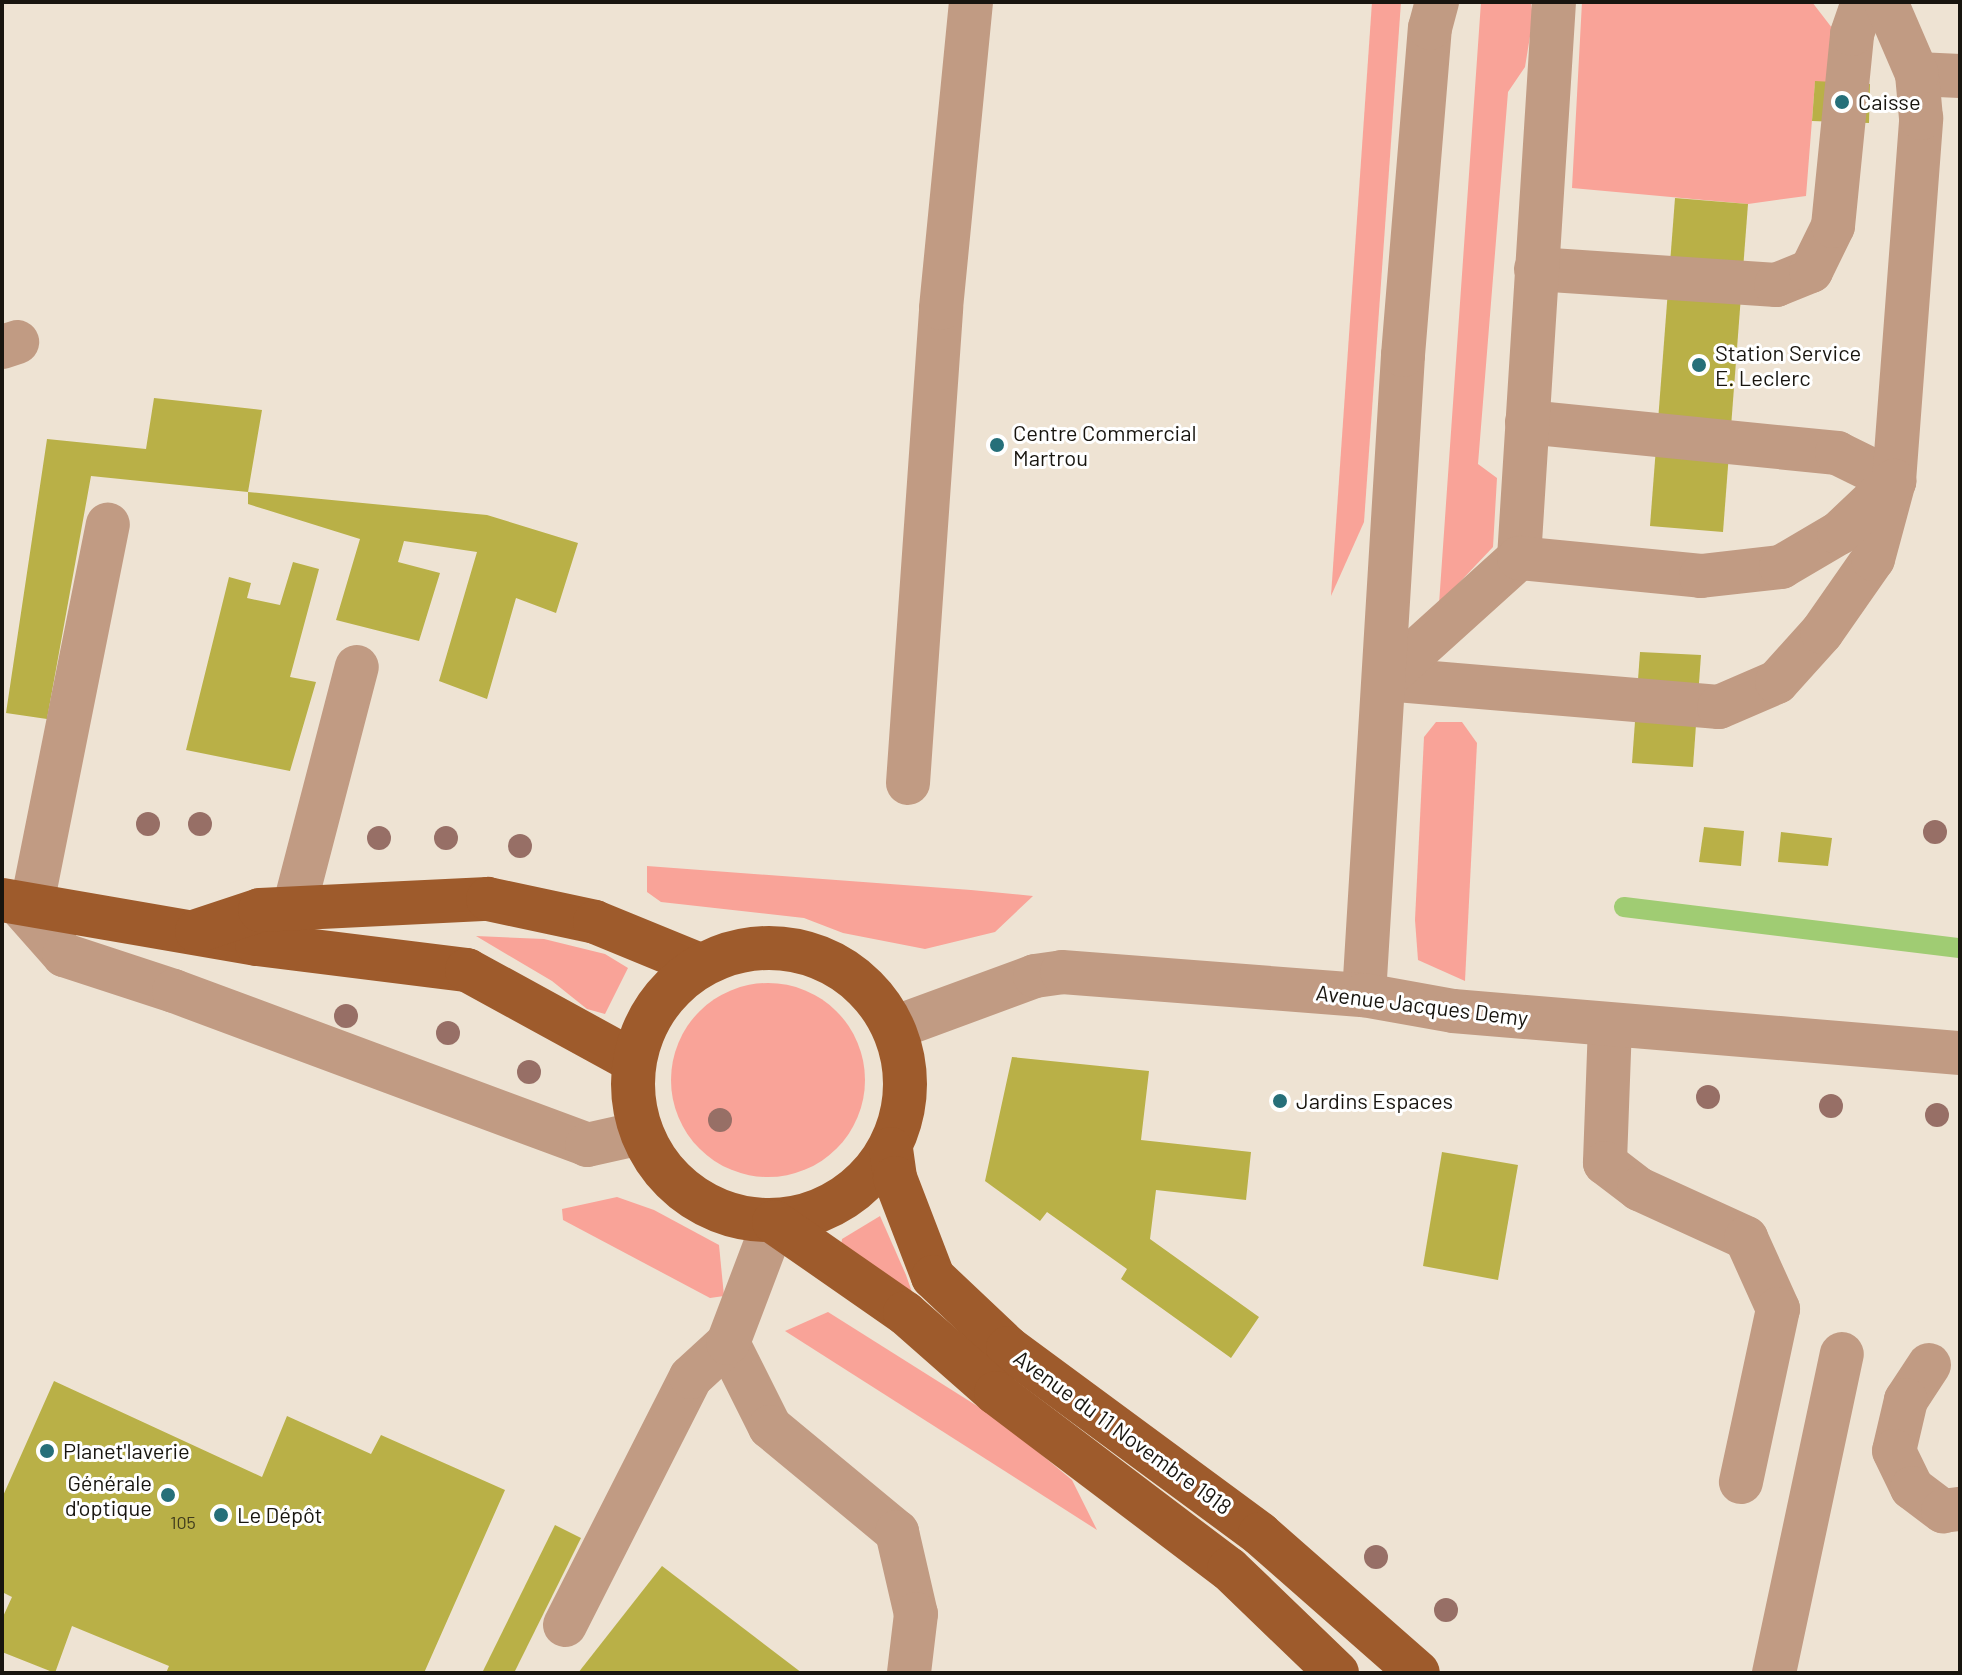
<!DOCTYPE html>
<html>
<head>
<meta charset="utf-8">
<style>
	body { margin:0 }
	#map { position:relative; width:1962px; height:1675px; overflow:hidden; background:#eee3d3; font-family:Barlow,sans-serif }
	div>[style] { position:absolute }
	.green>* { inset:0; background:#f9a398 }
	.round { border-radius:50% }
	.stream>* { height:20px; margin:-10px; padding:0 10px; transform-origin:10px; border-radius:10px; background:#a0cc73 }
	.building>* { inset:0; background:#b9b047 }
	.minor>* { height:44px; margin:-22px; padding:0 22px; transform-origin:22px; border-radius:22px; background:#c19b83 }
	.major>* { height:44px; margin:-22px; padding:0 22px; transform-origin:22px; border-radius:22px; background:#9e5b2c }
	.major>.ring { margin:-22px; padding:0; box-sizing:content-box; background:none; border:44px solid #9e5b2c; border-radius:50% }
	.trees>* { width:24px; height:24px; margin:-12px; border-radius:50%; background:#976f66 }
	.dots>* { width:22px; height:22px; translate:-50% -50%; box-sizing:border-box; border:4px solid #fff; border-radius:50% }
	span { translate:-50% -50%; white-space:nowrap; text-align:center; line-height:1.15; -webkit-text-stroke:6px #fff; paint-order:stroke }
	.number-label { font-size:18px; color:#403c1d }
	.number-label span { -webkit-text-stroke-width:0 }
	.poi-label { font-size:22px; color:#18150f }
	.left { translate:0 -50%; text-align:left }
	.right { translate:-100% -50%; text-align:right }
	.street-label { font-size:22px; color:#18150f }
	.frame { position:absolute; inset:0; border:4px solid #18150f; pointer-events:none }
</style>
</head>
<body>
<div id="map">
	<div class="green">
		<i style="clip-path:polygon(1372px 2px,1401px 2px,1364px 522px,1331px 596px)"></i>
		<i style="clip-path:polygon(1481px 2px,1531px 2px,1533px 18px,1525px 67px,1508px 92px,1478px 464px,1497px 478px,1493px 547px,1439px 604px)"></i>
		<i style="clip-path:polygon(1582px 2px,1812px 2px,1839px 37px,1837px 82px,1815px 82px,1806px 196px,1748px 204px,1572px 188px)"></i>
		<i style="clip-path:polygon(1436px 722px,1462px 722px,1477px 743px,1465px 981px,1418px 960px,1415px 920px,1424px 737px)"></i>
		<i style="clip-path:polygon(647px 866px,971px 890px,1033px 896px,995px 932px,925px 949px,843px 933px,804px 918px,661px 902px,647px 892px)"></i>
		<i style="clip-path:polygon(476px 936px,544px 939px,605px 954px,628px 968px,605px 1014px,587px 1009px,552px 981px)"></i>
		<i class="round" style="left:671px;top:983px;width:194px;height:194px"></i>
		<i style="clip-path:polygon(617px 1197px,654px 1210px,719px 1245px,724px 1296px,710px 1298px,563px 1220px,562px 1209px)"></i>
		<i style="clip-path:polygon(880px 1216px,906px 1275px,913px 1295px,840px 1253px,842px 1239px)"></i>
		<i style="clip-path:polygon(828px 1312px,1001px 1421px,1072px 1480px,1097px 1530px,785px 1331px)"></i>
	</div>
	<div class="stream">
		<i style="left:1624px;top:907px;width:338px;rotate:7deg"></i>
	</div>
	<div class="building">
		<i style="clip-path:polygon(1815px 81px,1870px 84px,1869px 123px,1812px 121px)"></i>
		<i style="clip-path:polygon(1675px 198px,1748px 204px,1723px 532px,1650px 526px)"></i>
		<i style="clip-path:polygon(154px 398px,262px 410px,248px 492px,91px 476px,47px 719px,6px 713px,47px 439px,146px 449px)"></i>
		<i style="clip-path:polygon(248px 492px,487px 515px,578px 543px,556px 613px,516px 598px,487px 699px,439px 681px,477px 552px,404px 541px,398px 562px,440px 573px,419px 641px,336px 620px,360px 539px,248px 504px)"></i>
		<i style="clip-path:polygon(293px 562px,319px 569px,290px 677px,316px 682px,290px 771px,186px 750px,229px 577px,251px 583px,247px 598px,280px 605px)"></i>
		<i style="clip-path:polygon(1640px 652px,1701px 655px,1693px 767px,1632px 763px)"></i>
		<i style="clip-path:polygon(1704px 827px,1744px 831px,1741px 866px,1699px 862px)"></i>
		<i style="clip-path:polygon(1781px 832px,1832px 838px,1828px 866px,1778px 862px)"></i>
		<i style="clip-path:polygon(1012px 1057px,1149px 1071px,1141px 1140px,1251px 1152px,1246px 1200px,1156px 1190px,1150px 1239px,1259px 1317px,1231px 1358px,1121px 1279px,1127px 1269px,1047px 1212px,1040px 1221px,985px 1181px)"></i>
		<i style="clip-path:polygon(1442px 1152px,1518px 1165px,1498px 1280px,1423px 1266px)"></i>
		<i style="clip-path:polygon(54px 1381px,262px 1477px,287px 1416px,371px 1454px,381px 1435px,505px 1490px,424px 1673px,166px 1673px,169px 1666px,72px 1626px,55px 1673px,2px 1652px,2px 1619px,12px 1597px,2px 1592px,2px 1498px)"></i>
		<i style="clip-path:polygon(555px 1525px,581px 1538px,514px 1673px,482px 1673px)"></i>
		<i style="clip-path:polygon(662px 1566px,802px 1673px,578px 1673px)"></i>
	</div>
	<div class="minor">
		<i style="left:1917px;top:74px;width:43px;rotate:2.7deg"></i>
		<i style="left:1536px;top:269px;width:241px;rotate:3.8deg"></i>
		<i style="left:1776px;top:285px;width:38px;rotate:-22deg"></i>
		<i style="left:1811px;top:271px;width:50px;rotate:-63.9deg"></i>
		<i style="left:1833px;top:226px;width:193px;rotate:-84.3deg"></i>
		<i style="left:1852px;top:34px;width:34px;rotate:-71deg"></i>
		<i style="left:2px;top:347px;width:16px;rotate:-18deg"></i>
		<i style="left:1527px;top:422px;width:312px;rotate:5.7deg"></i>
		<i style="left:1837px;top:453px;width:64px;rotate:26.2deg"></i>
		<i style="left:1519px;top:558px;width:557px;rotate:-86.4deg"></i>
		<i style="left:1385px;top:679px;width:335px;rotate:4.8deg"></i>
		<i style="left:1719px;top:707px;width:63px;rotate:-23.3deg"></i>
		<i style="left:1777px;top:682px;width:67px;rotate:-48deg"></i>
		<i style="left:1822px;top:632px;width:89px;rotate:-55.1deg"></i>
		<i style="left:1873px;top:559px;width:81px;rotate:-74.9deg"></i>
		<i style="left:1894px;top:481px;width:364px;rotate:-85.7deg"></i>
		<i style="left:1921px;top:118px;width:44px;rotate:-95.2deg"></i>
		<i style="left:1917px;top:74px;width:78px;rotate:-113.3deg"></i>
		<i style="left:1385px;top:679px;width:181px;rotate:-42.1deg"></i>
		<i style="left:1519px;top:558px;width:183px;rotate:5.6deg"></i>
		<i style="left:1701px;top:576px;width:81px;rotate:-6.4deg"></i>
		<i style="left:1781px;top:567px;width:67px;rotate:-30.4deg"></i>
		<i style="left:1839px;top:533px;width:76px;rotate:-43.4deg"></i>
		<i style="left:908px;top:783px;width:476px;rotate:-86deg"></i>
		<i style="left:941px;top:308px;width:307px;rotate:-84.4deg"></i>
		<i style="left:17px;top:902px;width:71px;rotate:48.4deg"></i>
		<i style="left:64px;top:955px;width:116px;rotate:18.1deg"></i>
		<i style="left:174px;top:991px;width:441px;rotate:20.4deg"></i>
		<i style="left:587px;top:1145px;width:55px;rotate:-12.5deg"></i>
		<i style="left:32px;top:904px;width:387px;rotate:-78.7deg"></i>
		<i style="left:294px;top:908px;width:249px;rotate:-75.4deg"></i>
		<i style="left:1364px;top:995px;width:641px;rotate:-86.51deg"></i>
		<i style="left:1403px;top:355px;width:328px;rotate:-85.3deg"></i>
		<i style="left:1430px;top:28px;width:27px;rotate:-75deg"></i>
		<i style="left:1610px;top:1025px;width:138px;rotate:92.1deg"></i>
		<i style="left:1605px;top:1163px;width:43px;rotate:37.4deg"></i>
		<i style="left:1639px;top:1189px;width:118px;rotate:24.6deg"></i>
		<i style="left:1746px;top:1238px;width:78px;rotate:65.7deg"></i>
		<i style="left:1778px;top:1309px;width:177px;rotate:102.1deg"></i>
		<i style="left:894px;top:1028px;width:150px;rotate:-20.2deg"></i>
		<i style="left:1035px;top:976px;width:27px;rotate:-8deg"></i>
		<i style="left:1062px;top:972px;width:303px;rotate:4.4deg"></i>
		<i style="left:1364px;top:995px;width:90px;rotate:10.2deg"></i>
		<i style="left:1453px;top:1011px;width:509px;rotate:4.74deg"></i>
		<i style="left:728px;top:1343px;width:94px;rotate:63.4deg"></i>
		<i style="left:770px;top:1427px;width:165px;rotate:39.6deg"></i>
		<i style="left:897px;top:1532px;width:84px;rotate:77deg"></i>
		<i style="left:916px;top:1614px;width:59px;rotate:96.8deg"></i>
		<i style="left:1929px;top:1365px;width:42px;rotate:123.3deg"></i>
		<i style="left:1906px;top:1400px;width:52px;rotate:103.2deg"></i>
		<i style="left:1894px;top:1451px;width:41px;rotate:64.1deg"></i>
		<i style="left:1912px;top:1488px;width:39px;rotate:37deg"></i>
		<i style="left:1943px;top:1511px;width:17px;rotate:-7deg"></i>
		<i style="left:565px;top:1625px;width:278px;rotate:-63.1deg"></i>
		<i style="left:691px;top:1377px;width:50px;rotate:-42.6deg"></i>
		<i style="left:728px;top:1343px;width:129px;rotate:-69.2deg"></i>
		<i style="left:1774px;top:1673px;width:326px;rotate:-78deg"></i>
	</div>
	<div class="major">
		<i style="left:2px;top:900px;width:259px;rotate:9.8deg"></i>
		<i style="left:257px;top:944px;width:212px;rotate:7.1deg"></i>
		<i style="left:467px;top:970px;width:189px;rotate:28.7deg"></i>
		<i style="left:197px;top:931px;width:66px;rotate:-18.4deg"></i>
		<i style="left:260px;top:910px;width:228px;rotate:-2.8deg"></i>
		<i style="left:488px;top:899px;width:109px;rotate:12.1deg"></i>
		<i style="left:595px;top:922px;width:113px;rotate:22.3deg"></i>
		<i class="ring" style="left:633px;top:948px;width:228px;height:228px"></i>
		<i style="left:891px;top:1149px;width:29px;rotate:82deg"></i>
		<i style="left:895px;top:1178px;width:106px;rotate:69deg"></i>
		<i style="left:933px;top:1277px;width:103px;rotate:43.4deg"></i>
		<i style="left:1008px;top:1348px;width:313px;rotate:36.4deg"></i>
		<i style="left:1260px;top:1534px;width:210px;rotate:41.3deg"></i>
		<i style="left:774px;top:1222px;width:160px;rotate:34.8deg"></i>
		<i style="left:905px;top:1313px;width:121px;rotate:41.3deg"></i>
		<i style="left:996px;top:1393px;width:292px;rotate:37.1deg"></i>
		<i style="left:1229px;top:1569px;width:150px;rotate:43.9deg"></i>
	</div>
	<div class="trees">
		<i style="left:148px;top:824px"></i>
		<i style="left:200px;top:824px"></i>
		<i style="left:1935px;top:832px"></i>
		<i style="left:379px;top:838px"></i>
		<i style="left:446px;top:838px"></i>
		<i style="left:520px;top:846px"></i>
		<i style="left:346px;top:1016px"></i>
		<i style="left:448px;top:1033px"></i>
		<i style="left:529px;top:1072px"></i>
		<i style="left:1708px;top:1097px"></i>
		<i style="left:1831px;top:1106px"></i>
		<i style="left:1937px;top:1115px"></i>
		<i style="left:720px;top:1120px"></i>
		<i style="left:1376px;top:1557px"></i>
		<i style="left:1446px;top:1610px"></i>
	</div>
	<div class="dots">
		<i style="left:1842px;top:102px;background:#266f79"></i>
		<i style="left:1699px;top:365px;background:#266f79"></i>
		<i style="left:997px;top:445px;background:#266f79"></i>
		<i style="left:1280px;top:1101px;background:#266f79"></i>
		<i style="left:47px;top:1451px;background:#266f79"></i>
		<i style="left:168px;top:1495px;background:#266f79"></i>
		<i style="left:221px;top:1515px;background:#266f79"></i>
	</div>
	<div class="number-label">
		<span style="left:183px;top:1522px">105</span>
	</div>
	<div class="poi-label">
		<span class="left" style="left:1858px;top:102px">Caisse</span>
		<span class="left" style="left:1715px;top:365px">Station Service<br>E. Leclerc</span>
		<span class="left" style="left:1013px;top:445px">Centre Commercial<br>Martrou</span>
		<span class="left" style="left:1296px;top:1101px">Jardins Espaces</span>
		<span class="left" style="left:63px;top:1451px">Planet'laverie</span>
		<span class="right" style="left:152px;top:1495px">Générale<br>d'optique</span>
		<span class="left" style="left:237px;top:1515px">Le Dépôt</span>
	</div>
	<div class="street-label">
		<span style="left:1422px;top:1005px;rotate:7deg">Avenue Jacques Demy</span>
		<span style="left:1123px;top:1432px;rotate:36deg">Avenue du 11 Novembre 1918</span>
	</div>
	<div class="frame"></div>
</div>
</body>
</html>
